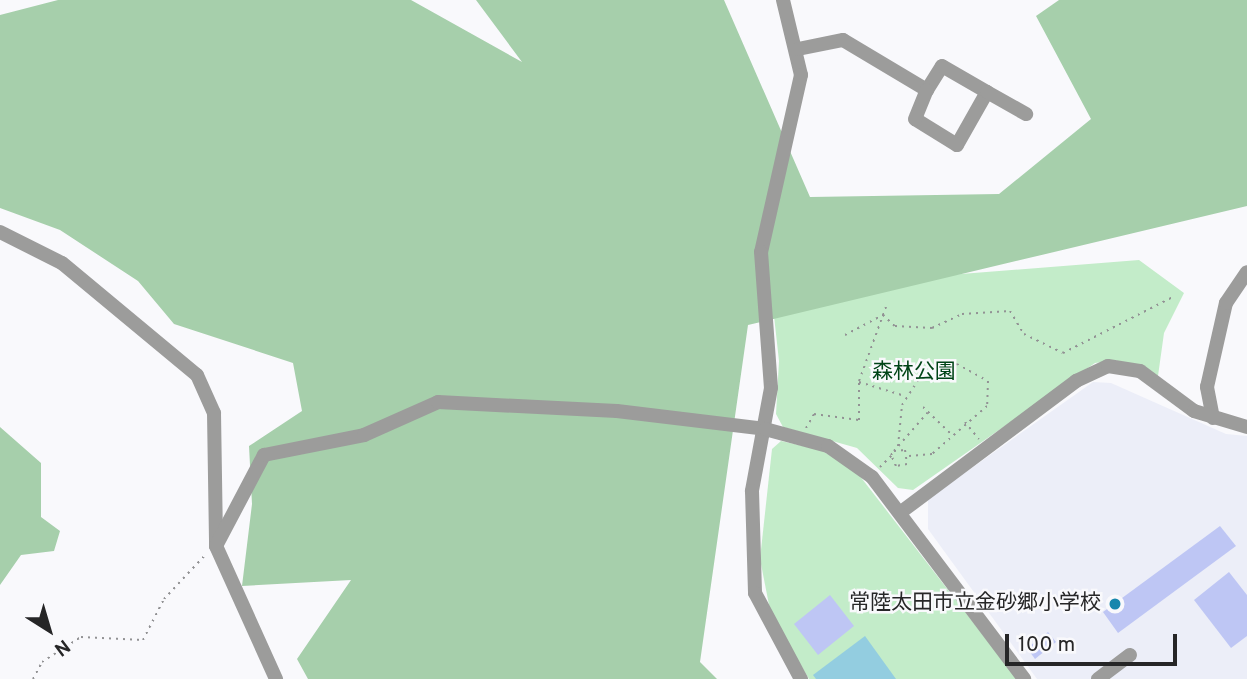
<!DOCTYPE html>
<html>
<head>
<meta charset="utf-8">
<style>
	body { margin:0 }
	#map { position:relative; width:1247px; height:679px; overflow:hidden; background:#f9f9fc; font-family:Overpass,"Noto Sans JP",sans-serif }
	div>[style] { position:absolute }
	.built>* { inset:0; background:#eceef8 }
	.green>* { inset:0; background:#c3ecc9 }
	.forest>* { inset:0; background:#a6cfab }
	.water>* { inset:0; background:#93cde0 }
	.building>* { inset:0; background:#bec6f4 }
	.path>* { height:2px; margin-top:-1px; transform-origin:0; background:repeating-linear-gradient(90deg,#929294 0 2px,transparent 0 7px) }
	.minor>* { height:14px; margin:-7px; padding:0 7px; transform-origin:7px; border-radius:7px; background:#9c9c9b }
	.dots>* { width:19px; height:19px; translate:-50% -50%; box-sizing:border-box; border:4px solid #f9f9fc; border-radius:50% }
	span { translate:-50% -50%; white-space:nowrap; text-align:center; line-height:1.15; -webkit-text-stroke:5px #f9f9fc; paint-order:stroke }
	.park-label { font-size:21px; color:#004417 }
	.poi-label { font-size:21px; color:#262627 }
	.right { translate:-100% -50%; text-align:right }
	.north { position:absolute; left:14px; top:595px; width:70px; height:70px; -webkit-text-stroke:5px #f9f9fc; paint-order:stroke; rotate:143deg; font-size:19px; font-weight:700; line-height:28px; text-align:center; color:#262627 }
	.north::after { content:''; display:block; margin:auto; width:24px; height:32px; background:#262627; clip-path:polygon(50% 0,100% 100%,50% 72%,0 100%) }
	.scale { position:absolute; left:1005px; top:634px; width:172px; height:32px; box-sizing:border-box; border:4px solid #262627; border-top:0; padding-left:9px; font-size:21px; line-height:24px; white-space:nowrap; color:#262627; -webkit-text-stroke:5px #f9f9fc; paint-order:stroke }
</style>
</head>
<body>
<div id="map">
	<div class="built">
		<i style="clip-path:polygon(1093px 382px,1111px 383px,1226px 434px,1247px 436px,1247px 679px,1037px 679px,928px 529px,928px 499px)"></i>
	</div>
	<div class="green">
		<i style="clip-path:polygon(1139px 260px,1184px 293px,1164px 333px,1158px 376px,1115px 360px,1095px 363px,913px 490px,898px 488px,857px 448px,783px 427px,776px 414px,779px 361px,771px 289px)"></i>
		<i style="clip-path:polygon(781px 441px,821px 450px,856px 471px,1017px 679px,809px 679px,771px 615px,760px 559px,772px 449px)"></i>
	</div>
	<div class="forest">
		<i style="clip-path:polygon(58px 0,411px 0,522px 62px,476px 0,724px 0,810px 197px,999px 194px,1091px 119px,1036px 16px,1059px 0,1247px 0,1247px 206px,748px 325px,700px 662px,717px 679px,308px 679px,297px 659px,351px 580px,242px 586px,252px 504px,249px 446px,302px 411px,293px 363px,174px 324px,138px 281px,60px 230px,0 208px,0 15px)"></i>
		<i style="clip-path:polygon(0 427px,41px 463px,41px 517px,60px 531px,54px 551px,21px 555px,0 585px)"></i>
	</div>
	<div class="water">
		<i style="clip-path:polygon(865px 636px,896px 679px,816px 679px,813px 675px)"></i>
	</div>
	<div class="building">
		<i style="clip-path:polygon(1220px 526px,1236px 546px,1118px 633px,1103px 612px)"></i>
		<i style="clip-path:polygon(1229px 572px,1247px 595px,1247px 636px,1231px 648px,1194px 600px)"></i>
		<i style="clip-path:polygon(830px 595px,854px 626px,818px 655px,794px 624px)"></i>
		<i style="clip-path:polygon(1048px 632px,1056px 642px,1035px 659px,1027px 648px)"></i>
	</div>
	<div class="path">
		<i style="left:845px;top:335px;width:43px;rotate:-27.8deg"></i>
		<i style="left:883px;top:315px;width:16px;rotate:43deg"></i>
		<i style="left:895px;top:326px;width:37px;rotate:3deg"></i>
		<i style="left:932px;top:328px;width:33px;rotate:-25deg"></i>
		<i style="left:962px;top:314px;width:48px;rotate:-3.6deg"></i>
		<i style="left:1010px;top:311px;width:27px;rotate:59deg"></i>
		<i style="left:1024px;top:334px;width:43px;rotate:26deg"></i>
		<i style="left:1063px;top:353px;width:123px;rotate:-27deg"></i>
		<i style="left:859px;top:381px;width:82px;rotate:-70deg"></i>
		<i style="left:923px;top:407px;width:39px;rotate:44deg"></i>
		<i style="left:965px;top:422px;width:22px;rotate:51deg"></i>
		<i style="left:806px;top:428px;width:16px;rotate:-60deg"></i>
		<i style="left:814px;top:414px;width:45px;rotate:7.6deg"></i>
		<i style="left:859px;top:420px;width:38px;rotate:-90deg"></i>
		<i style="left:859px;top:382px;width:48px;rotate:16.9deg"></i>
		<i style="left:898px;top:446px;width:41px;rotate:-84.4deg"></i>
		<i style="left:902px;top:405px;width:37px;rotate:-57deg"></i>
		<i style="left:922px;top:374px;width:36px;rotate:-16deg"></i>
		<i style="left:957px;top:364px;width:35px;rotate:29deg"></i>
		<i style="left:988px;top:381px;width:25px;rotate:92deg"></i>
		<i style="left:987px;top:406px;width:73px;rotate:138.9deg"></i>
		<i style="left:932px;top:454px;width:23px;rotate:175deg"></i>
		<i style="left:894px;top:451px;width:11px;rotate:-5deg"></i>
		<i style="left:905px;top:450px;width:14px;rotate:82deg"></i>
		<i style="left:907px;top:464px;width:11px;rotate:170deg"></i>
		<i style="left:896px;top:466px;width:12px;rotate:-114deg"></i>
		<i style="left:891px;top:455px;width:5px;rotate:-53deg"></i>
		<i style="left:894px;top:451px;width:52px;rotate:-48.9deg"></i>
		<i style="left:880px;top:467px;width:16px;rotate:-45deg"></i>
		<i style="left:33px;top:679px;width:19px;rotate:-62deg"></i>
		<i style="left:42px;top:662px;width:46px;rotate:-32.7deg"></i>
		<i style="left:81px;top:637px;width:62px;rotate:2.8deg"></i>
		<i style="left:143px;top:640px;width:46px;rotate:-62.9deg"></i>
		<i style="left:164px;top:599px;width:63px;rotate:-46.9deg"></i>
	</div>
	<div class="minor">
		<i style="left:783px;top:0;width:77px;rotate:76.5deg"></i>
		<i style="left:801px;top:75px;width:181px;rotate:102.7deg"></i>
		<i style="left:761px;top:252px;width:136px;rotate:85.8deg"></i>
		<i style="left:771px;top:388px;width:105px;rotate:100.5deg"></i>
		<i style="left:752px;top:491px;width:102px;rotate:88.3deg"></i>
		<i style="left:755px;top:593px;width:98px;rotate:61.9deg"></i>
		<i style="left:798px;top:49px;width:46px;rotate:-11.3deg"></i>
		<i style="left:843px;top:40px;width:98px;rotate:30.8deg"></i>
		<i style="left:927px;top:90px;width:28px;rotate:-58deg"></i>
		<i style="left:942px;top:66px;width:52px;rotate:30deg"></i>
		<i style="left:987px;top:92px;width:61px;rotate:119.5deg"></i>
		<i style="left:957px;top:145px;width:49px;rotate:-148.2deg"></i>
		<i style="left:915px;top:119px;width:31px;rotate:-68deg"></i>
		<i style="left:987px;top:92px;width:45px;rotate:29.4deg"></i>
		<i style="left:0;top:232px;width:69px;rotate:26.6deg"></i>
		<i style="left:62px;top:263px;width:175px;rotate:39.7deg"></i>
		<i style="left:197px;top:375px;width:42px;rotate:65.9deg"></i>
		<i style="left:214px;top:413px;width:133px;rotate:89.1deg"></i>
		<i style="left:216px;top:546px;width:146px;rotate:65.7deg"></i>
		<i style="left:1213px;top:418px;width:32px;rotate:-101deg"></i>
		<i style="left:1207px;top:387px;width:86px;rotate:-77.3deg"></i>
		<i style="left:1226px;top:303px;width:37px;rotate:-56deg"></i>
		<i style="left:901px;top:512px;width:219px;rotate:-36.8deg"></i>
		<i style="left:1076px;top:381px;width:35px;rotate:-25deg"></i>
		<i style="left:1108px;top:366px;width:32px;rotate:9deg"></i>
		<i style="left:1140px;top:371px;width:67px;rotate:36.5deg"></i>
		<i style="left:1194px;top:411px;width:55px;rotate:16.8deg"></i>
		<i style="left:216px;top:546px;width:103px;rotate:-62.2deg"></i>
		<i style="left:264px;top:455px;width:102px;rotate:-11.3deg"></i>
		<i style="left:364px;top:435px;width:81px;rotate:-24deg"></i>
		<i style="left:438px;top:402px;width:179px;rotate:2.9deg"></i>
		<i style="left:617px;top:411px;width:149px;rotate:6.9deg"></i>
		<i style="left:765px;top:429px;width:65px;rotate:15.1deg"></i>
		<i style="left:828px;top:446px;width:54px;rotate:35.2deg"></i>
		<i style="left:872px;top:477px;width:253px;rotate:53deg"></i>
		<i style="left:1098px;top:679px;width:40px;rotate:-37deg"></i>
	</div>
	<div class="dots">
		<i style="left:1115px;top:604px;background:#1687ad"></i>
	</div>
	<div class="park-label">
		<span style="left:914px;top:373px">森林公園</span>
	</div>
	<div class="poi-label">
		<span class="right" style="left:1101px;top:604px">常陸太田市立金砂郷小学校</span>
	</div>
	<div class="north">N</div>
	<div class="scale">100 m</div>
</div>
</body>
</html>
